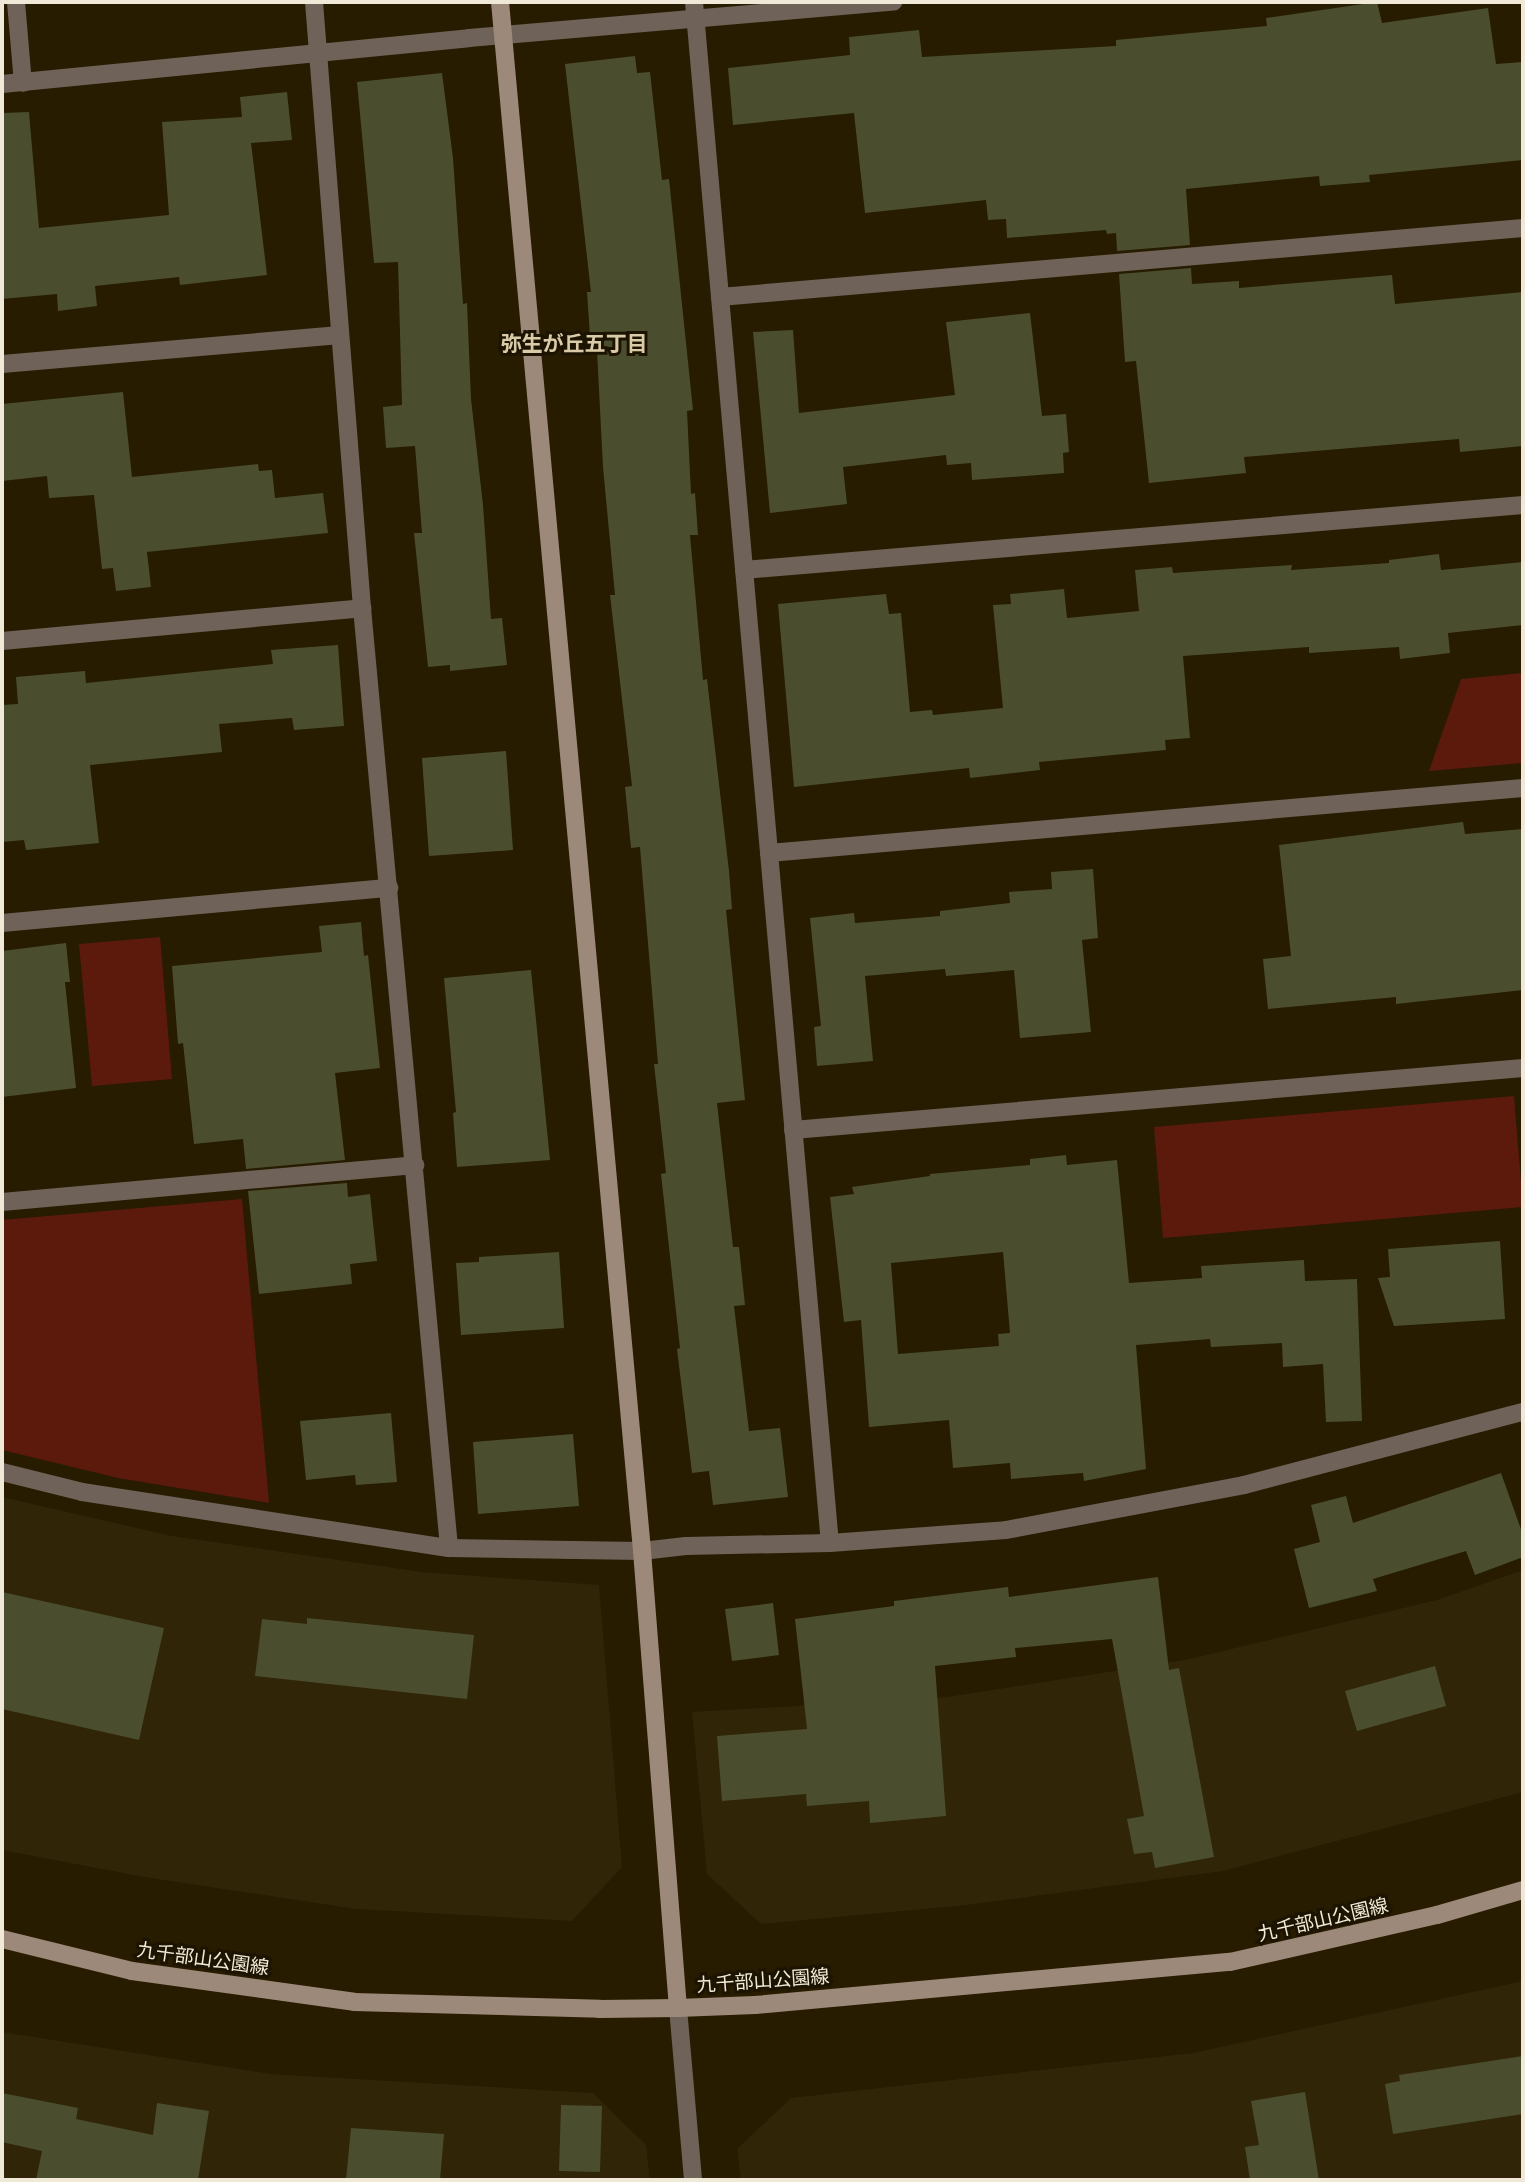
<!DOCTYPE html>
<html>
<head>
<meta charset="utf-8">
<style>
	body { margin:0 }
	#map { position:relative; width:1525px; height:2182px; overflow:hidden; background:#271b00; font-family:Inter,"Noto Sans JP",sans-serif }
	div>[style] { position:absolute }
	.built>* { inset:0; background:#302507 }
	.green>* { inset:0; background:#5c1a0d }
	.building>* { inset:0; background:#4a4e2e }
	.street>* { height:18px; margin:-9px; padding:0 9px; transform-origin:9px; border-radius:9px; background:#6f6258 }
	.secondary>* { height:18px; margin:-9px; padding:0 9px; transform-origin:9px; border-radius:9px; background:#9d8979 }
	span { translate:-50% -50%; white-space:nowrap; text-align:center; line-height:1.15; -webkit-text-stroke:6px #1c1300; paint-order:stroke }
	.street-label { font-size:19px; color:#f0e9d7 }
	.neighbourhood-label { font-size:21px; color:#dacba8; font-weight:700 }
	.frame { position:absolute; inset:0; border:4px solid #f0e9d7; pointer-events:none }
</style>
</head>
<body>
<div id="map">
	<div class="built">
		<i style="clip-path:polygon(2px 1497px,172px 1536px,422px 1572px,599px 1585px,622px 1867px,572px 1921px,356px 1909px,144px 1877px,2px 1850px)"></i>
		<i style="clip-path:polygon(1523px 1570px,1523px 1792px,1223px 1871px,967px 1905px,761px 1924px,707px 1874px,692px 1712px,947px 1697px,1185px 1660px,1437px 1600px)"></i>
		<i style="clip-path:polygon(1523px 1981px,1523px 2180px,741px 2180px,737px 2149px,791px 2098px,1193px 2053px)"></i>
		<i style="clip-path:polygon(2px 2032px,271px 2074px,593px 2093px,646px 2145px,650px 2180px,2px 2180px)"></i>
	</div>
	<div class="green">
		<i style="clip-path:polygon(1523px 673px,1523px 763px,1429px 771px,1461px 679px)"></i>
		<i style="clip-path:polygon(160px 937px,172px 1079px,92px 1086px,79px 944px)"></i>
		<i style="clip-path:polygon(1514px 1096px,1523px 1207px,1163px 1238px,1154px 1127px)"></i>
		<i style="clip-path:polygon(242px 1199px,269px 1503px,118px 1478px,2px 1450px,2px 1220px)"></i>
	</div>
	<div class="building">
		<i style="clip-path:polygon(1377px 2px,1382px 23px,1488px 8px,1496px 64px,1523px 62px,1523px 160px,1369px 175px,1370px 182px,1320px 186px,1319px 176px,1186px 189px,1190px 245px,1117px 251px,1116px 233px,1107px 234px,1106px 230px,1007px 238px,1006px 219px,988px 220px,986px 200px,865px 213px,854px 113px,733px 125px,728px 68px,850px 55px,849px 37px,919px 30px,922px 57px,1116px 46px,1116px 40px,1267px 26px,1266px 18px)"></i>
		<i style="clip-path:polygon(635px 56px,637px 73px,650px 72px,662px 180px,669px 179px,693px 410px,687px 411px,691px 494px,695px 493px,698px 535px,690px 535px,703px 680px,707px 679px,729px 871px,732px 909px,726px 910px,745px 1100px,717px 1103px,733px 1247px,739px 1247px,745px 1305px,734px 1306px,749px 1431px,780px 1428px,788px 1497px,713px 1505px,709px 1471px,692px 1473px,677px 1349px,680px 1348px,661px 1174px,666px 1173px,654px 1064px,658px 1064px,640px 847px,631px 848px,625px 787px,632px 786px,610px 595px,615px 595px,603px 467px,597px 351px,591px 351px,587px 292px,591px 292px,565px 64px)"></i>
		<i style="clip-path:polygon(442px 73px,453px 158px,463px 304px,467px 303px,471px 399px,483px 505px,491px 619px,502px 618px,507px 665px,450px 671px,450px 665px,428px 667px,414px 533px,422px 533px,415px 446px,386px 448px,383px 407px,402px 405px,398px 262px,374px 263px,357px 82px)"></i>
		<i style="clip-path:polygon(287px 92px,292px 140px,251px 143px,267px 275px,180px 285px,179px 277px,95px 286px,97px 306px,58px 311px,57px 294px,2px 299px,2px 113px,29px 112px,39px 228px,169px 215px,162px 122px,242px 117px,240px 97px)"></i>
		<i style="clip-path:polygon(1191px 268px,1192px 284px,1239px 281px,1239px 288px,1392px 275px,1395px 304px,1523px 292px,1523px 446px,1460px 452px,1459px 439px,1244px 457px,1246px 473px,1149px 483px,1136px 361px,1125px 362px,1119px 274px)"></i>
		<i style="clip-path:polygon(1030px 313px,1042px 416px,1066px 414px,1069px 452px,1063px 453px,1064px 473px,972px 480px,971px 463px,947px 465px,946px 455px,843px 467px,847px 504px,770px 513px,753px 332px,793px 330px,799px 413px,955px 395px,946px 322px)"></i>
		<i style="clip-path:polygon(123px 392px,132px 477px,258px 464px,259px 471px,272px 470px,275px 498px,323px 493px,328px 533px,147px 552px,151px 587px,116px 591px,113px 568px,102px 569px,94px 495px,49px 498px,47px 476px,2px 481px,2px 404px)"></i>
		<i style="clip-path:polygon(1439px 554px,1441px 570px,1523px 562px,1523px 625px,1448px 633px,1450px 653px,1400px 659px,1399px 647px,1309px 653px,1309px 647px,1183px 656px,1190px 738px,1165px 740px,1166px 750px,1039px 762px,1040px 770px,970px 778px,969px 768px,794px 787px,778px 604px,886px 594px,889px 614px,901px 613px,910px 712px,932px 710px,933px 715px,1003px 708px,993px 605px,1011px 604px,1010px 594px,1064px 589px,1067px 618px,1139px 611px,1135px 570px,1172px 567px,1173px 573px,1292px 565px,1291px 570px,1389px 563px,1389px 560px)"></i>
		<i style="clip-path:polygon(338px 645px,344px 726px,294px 730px,292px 718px,219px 724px,222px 752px,90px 765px,99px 843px,26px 850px,24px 840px,2px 842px,2px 705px,18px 704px,16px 677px,85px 671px,86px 683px,273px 664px,271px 650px)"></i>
		<i style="clip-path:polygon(506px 751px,513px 850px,429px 856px,422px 758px)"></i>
		<i style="clip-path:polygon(1463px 822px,1465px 834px,1523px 829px,1523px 990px,1396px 1004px,1396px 997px,1268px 1009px,1263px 959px,1291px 956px,1279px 845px)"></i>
		<i style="clip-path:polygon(1093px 869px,1098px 938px,1082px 940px,1091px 1032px,1020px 1038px,1014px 970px,946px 976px,945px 969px,865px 976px,873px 1061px,817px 1066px,814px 1027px,821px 1026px,810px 918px,854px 913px,855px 923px,940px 916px,940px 911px,1010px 903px,1009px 892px,1052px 889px,1051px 872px)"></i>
		<i style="clip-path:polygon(361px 922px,364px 956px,368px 955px,380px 1068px,335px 1073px,345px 1160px,246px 1169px,243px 1139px,194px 1144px,183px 1043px,178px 1044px,172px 966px,322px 952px,319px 926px)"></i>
		<i style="clip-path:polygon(66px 943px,70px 982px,65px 982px,76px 1088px,2px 1097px,2px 951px)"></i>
		<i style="clip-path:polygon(531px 970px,550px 1160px,457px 1167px,453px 1113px,456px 1112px,444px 978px)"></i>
		<i style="clip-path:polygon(evenodd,1066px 1155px,1067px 1165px,1117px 1160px,1129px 1283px,1202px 1278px,1201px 1266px,1304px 1260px,1305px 1281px,1357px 1279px,1362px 1421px,1326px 1422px,1323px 1364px,1283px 1367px,1282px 1343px,1211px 1347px,1210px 1339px,1136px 1345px,1146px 1469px,1084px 1481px,1083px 1473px,1011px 1479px,1010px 1463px,953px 1468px,949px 1420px,869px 1427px,861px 1320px,844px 1322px,830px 1197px,854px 1194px,852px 1187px,930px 1176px,930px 1174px,1030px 1165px,1030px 1159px,1066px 1155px,1003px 1252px,1010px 1333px,998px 1334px,999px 1346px,898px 1354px,891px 1263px,1003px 1252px)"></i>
		<i style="clip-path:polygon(347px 1183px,348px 1197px,370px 1194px,377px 1261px,350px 1264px,352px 1284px,259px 1294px,248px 1191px)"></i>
		<i style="clip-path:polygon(1500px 1241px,1505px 1319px,1394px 1326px,1378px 1278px,1390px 1277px,1388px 1249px)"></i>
		<i style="clip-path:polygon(559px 1252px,564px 1328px,461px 1335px,456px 1263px,479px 1262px,479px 1257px)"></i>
		<i style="clip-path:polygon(391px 1413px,397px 1482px,356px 1485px,355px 1475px,306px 1480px,300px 1421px)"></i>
		<i style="clip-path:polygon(573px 1434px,579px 1506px,478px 1514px,473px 1442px)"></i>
		<i style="clip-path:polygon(1501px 1473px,1523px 1535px,1523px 1557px,1475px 1575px,1466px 1551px,1373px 1579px,1377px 1591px,1309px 1608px,1294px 1549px,1320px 1542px,1311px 1505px,1346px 1496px,1353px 1523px)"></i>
		<i style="clip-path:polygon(1158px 1577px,1169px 1670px,1179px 1668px,1214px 1857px,1155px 1868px,1152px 1852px,1134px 1854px,1127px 1819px,1144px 1816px,1112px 1639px,1015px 1648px,1016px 1657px,935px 1666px,946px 1816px,870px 1823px,869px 1801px,807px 1806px,806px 1794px,722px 1801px,717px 1736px,807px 1729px,795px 1619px,894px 1606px,894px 1601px,1008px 1587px,1009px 1597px)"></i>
		<i style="clip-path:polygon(2px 1592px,164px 1628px,139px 1740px,2px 1709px)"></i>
		<i style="clip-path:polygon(773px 1603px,779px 1655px,732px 1661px,725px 1609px)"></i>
		<i style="clip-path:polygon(307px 1618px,474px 1635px,467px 1699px,255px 1676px,262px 1619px,307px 1624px)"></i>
		<i style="clip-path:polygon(1435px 1666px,1446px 1706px,1357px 1731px,1345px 1691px)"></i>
		<i style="clip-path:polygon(1523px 2056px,1523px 2114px,1393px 2134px,1385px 2084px,1400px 2081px,1399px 2075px)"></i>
		<i style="clip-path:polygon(1305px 2092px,1319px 2180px,1250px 2180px,1245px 2147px,1259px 2145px,1251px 2101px)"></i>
		<i style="clip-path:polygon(2px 2093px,78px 2108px,76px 2119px,153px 2135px,157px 2103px,209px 2111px,198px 2180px,36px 2180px,42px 2151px,2px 2142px)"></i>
		<i style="clip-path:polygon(561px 2105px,602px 2106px,600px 2172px,559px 2171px)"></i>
		<i style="clip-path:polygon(351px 2128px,444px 2134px,440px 2180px,346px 2180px)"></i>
	</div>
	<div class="street">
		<i style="left:16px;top:2px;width:81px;rotate:85.1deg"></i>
		<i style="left:314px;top:2px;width:608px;rotate:85.47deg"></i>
		<i style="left:362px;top:608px;width:944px;rotate:84.71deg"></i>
		<i style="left:694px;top:2px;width:1547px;rotate:84.96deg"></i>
		<i style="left:2px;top:84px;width:469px;rotate:-5.6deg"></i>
		<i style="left:469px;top:38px;width:426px;rotate:-4.9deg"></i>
		<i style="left:720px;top:297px;width:806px;rotate:-4.91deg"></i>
		<i style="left:2px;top:364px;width:339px;rotate:-4.9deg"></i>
		<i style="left:744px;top:570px;width:782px;rotate:-4.77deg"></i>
		<i style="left:2px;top:641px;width:362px;rotate:-5.2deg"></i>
		<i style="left:769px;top:853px;width:757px;rotate:-4.93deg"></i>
		<i style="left:2px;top:923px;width:389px;rotate:-5.2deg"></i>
		<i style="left:793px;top:1130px;width:733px;rotate:-4.85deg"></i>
		<i style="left:2px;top:1202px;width:415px;rotate:-5.1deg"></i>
		<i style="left:2px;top:1472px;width:82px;rotate:14deg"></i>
		<i style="left:82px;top:1492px;width:371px;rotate:8.7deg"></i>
		<i style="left:449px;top:1548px;width:193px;rotate:0.9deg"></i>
		<i style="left:642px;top:1551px;width:44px;rotate:-6.5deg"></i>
		<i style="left:686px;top:1546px;width:144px;rotate:-1.2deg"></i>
		<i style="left:830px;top:1543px;width:176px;rotate:-4.2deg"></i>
		<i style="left:1006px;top:1530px;width:242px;rotate:-10.7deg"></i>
		<i style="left:1244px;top:1485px;width:288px;rotate:-14.7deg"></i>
		<i style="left:678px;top:2008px;width:173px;rotate:85deg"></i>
	</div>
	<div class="secondary">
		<i style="left:500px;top:2px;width:1555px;rotate:84.76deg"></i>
		<i style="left:642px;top:1551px;width:458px;rotate:85.5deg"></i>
		<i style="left:2px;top:1939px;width:134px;rotate:13.8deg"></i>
		<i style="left:132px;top:1971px;width:224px;rotate:7.9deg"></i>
		<i style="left:354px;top:2002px;width:246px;rotate:1.6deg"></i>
		<i style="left:600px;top:2009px;width:78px;rotate:-0.7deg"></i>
		<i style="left:678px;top:2008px;width:77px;rotate:-2.2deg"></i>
		<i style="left:755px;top:2005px;width:477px;rotate:-5.2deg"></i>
		<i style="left:1230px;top:1962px;width:212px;rotate:-12.8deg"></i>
		<i style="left:1437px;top:1915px;width:90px;rotate:-16.2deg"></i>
	</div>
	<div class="street-label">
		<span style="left:1323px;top:1920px;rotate:-13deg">九千部山公園線</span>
		<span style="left:203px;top:1959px;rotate:8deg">九千部山公園線</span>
		<span style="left:763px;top:1981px;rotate:-4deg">九千部山公園線</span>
	</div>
	<div class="neighbourhood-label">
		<span style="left:574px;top:344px">弥生が丘五丁目</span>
	</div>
	<div class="frame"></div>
</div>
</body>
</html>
